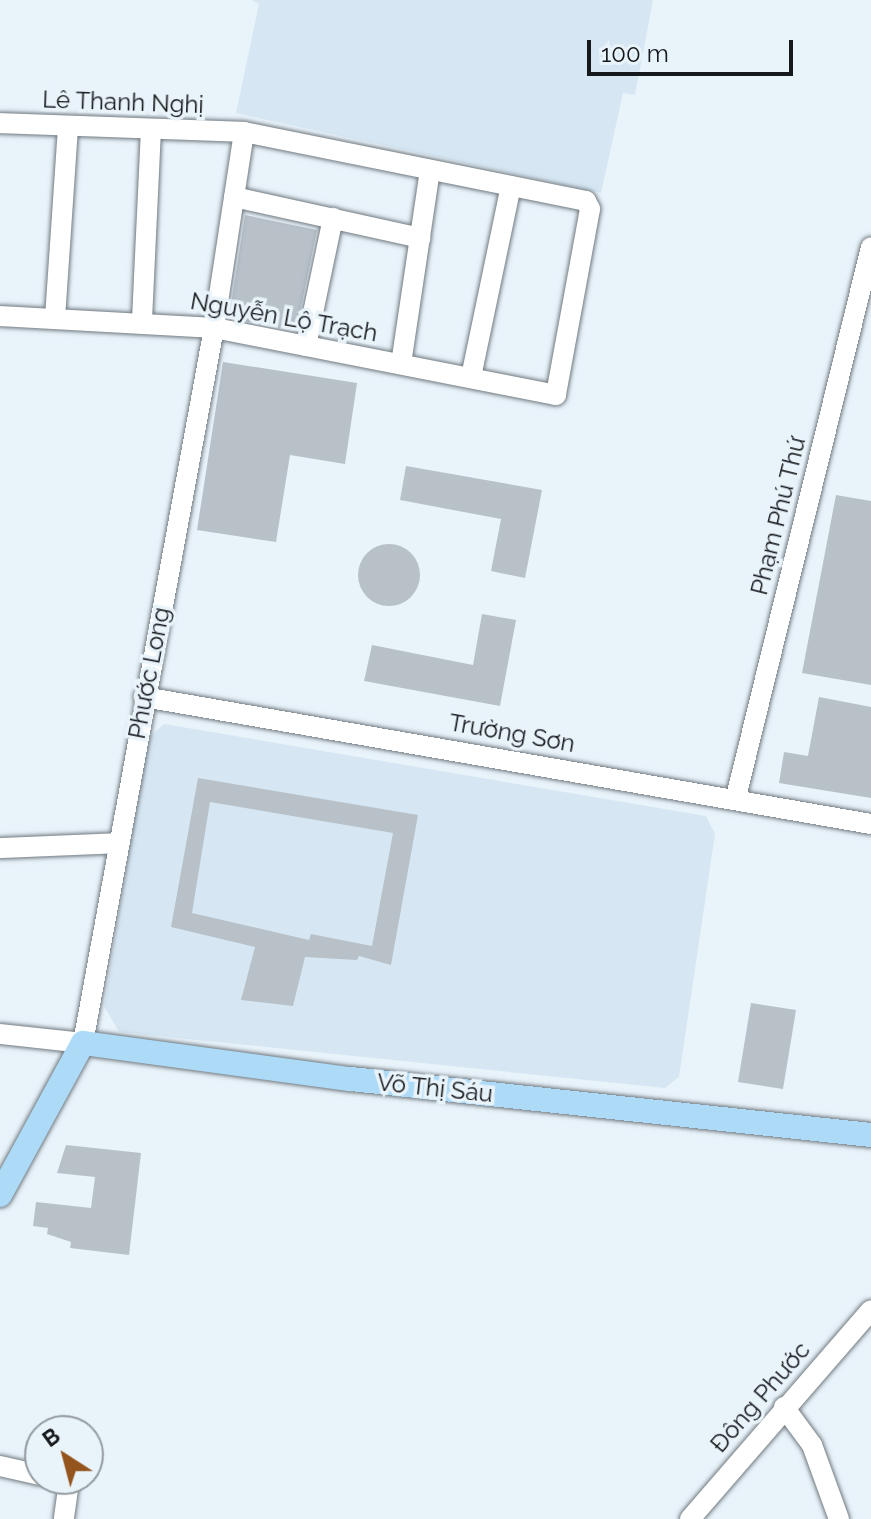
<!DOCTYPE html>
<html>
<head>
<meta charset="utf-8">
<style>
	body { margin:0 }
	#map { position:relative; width:871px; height:1519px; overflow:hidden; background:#e9f3fa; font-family:Raleway,sans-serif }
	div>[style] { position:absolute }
	.built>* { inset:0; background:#d6e7f3 }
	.building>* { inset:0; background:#b8c1c8 }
	.round { border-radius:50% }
	.roads { filter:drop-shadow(0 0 2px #717a80) drop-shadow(0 0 2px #717a80) }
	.minor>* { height:20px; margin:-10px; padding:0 10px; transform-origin:10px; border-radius:10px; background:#fff }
	.major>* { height:24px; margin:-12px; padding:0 12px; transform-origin:12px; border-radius:12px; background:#addbf7 }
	span { translate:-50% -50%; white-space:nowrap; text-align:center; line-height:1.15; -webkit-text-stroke:7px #e9f3fa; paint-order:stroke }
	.street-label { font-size:24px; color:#16191b }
	.north { position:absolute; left:24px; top:1415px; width:80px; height:80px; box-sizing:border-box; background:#e9f3fa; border:2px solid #959ca1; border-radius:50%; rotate:324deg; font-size:22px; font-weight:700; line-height:32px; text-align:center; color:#16191b }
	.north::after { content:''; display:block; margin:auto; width:28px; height:36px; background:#94541d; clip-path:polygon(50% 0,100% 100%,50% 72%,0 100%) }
	.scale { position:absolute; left:587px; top:40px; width:206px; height:36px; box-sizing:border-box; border:4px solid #16191b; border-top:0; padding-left:10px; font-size:24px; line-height:28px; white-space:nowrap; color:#16191b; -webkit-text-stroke:6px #e9f3fa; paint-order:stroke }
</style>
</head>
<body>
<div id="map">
	<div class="built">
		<i style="clip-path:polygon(252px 0,653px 0,635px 95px,623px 93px,601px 193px,236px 113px,259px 4px)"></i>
		<i style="clip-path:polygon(164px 724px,706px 816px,715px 834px,679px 1077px,665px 1088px,119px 1032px,104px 1006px,148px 738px)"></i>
	</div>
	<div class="building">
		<i style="clip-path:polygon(245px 215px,317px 230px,296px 331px,229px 318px)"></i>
		<i style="clip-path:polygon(223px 362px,357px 383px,345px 464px,290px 455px,276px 542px,197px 530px)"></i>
		<i style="clip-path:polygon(406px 466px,542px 490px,525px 578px,491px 571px,501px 519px,400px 500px)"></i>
		<i style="clip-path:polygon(836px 495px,871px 501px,871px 685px,802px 673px)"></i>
		<i class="round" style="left:358px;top:544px;width:62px;height:62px"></i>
		<i style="clip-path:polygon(482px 614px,516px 620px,500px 706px,364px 681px,372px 645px,473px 665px)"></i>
		<i style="clip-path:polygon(819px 697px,871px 707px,871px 798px,779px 783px,784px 752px,808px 756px)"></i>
		<i style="clip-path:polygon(evenodd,198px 778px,418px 815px,391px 965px,359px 956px,357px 960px,305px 957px,293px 1006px,241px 1000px,255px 947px,171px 927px,198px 778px,210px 802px,393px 833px,372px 946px,311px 934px,309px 940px,192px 913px,210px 802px)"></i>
		<i style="clip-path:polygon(751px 1003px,796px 1010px,783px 1089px,738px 1082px)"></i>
		<i style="clip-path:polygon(66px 1145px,141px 1153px,129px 1255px,70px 1248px,71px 1242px,47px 1234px,48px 1228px,33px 1226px,36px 1202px,91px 1208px,95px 1177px,57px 1173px)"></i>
	</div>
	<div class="roads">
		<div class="minor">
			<i style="left:0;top:123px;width:244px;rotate:2.1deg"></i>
			<i style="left:244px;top:132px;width:349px;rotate:11.4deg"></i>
			<i style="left:586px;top:201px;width:9px;rotate:63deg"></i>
			<i style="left:590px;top:209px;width:189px;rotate:100.4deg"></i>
			<i style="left:556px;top:395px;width:349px;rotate:-168.9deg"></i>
			<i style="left:214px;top:328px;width:214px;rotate:-176.8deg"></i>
			<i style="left:234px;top:197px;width:191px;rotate:12.4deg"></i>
			<i style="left:55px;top:318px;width:192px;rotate:-86.1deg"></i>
			<i style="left:142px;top:320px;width:191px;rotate:-87.3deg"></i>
			<i style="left:306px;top:346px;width:131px;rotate:-78.1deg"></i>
			<i style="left:401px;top:364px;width:195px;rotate:-81.5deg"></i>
			<i style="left:471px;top:377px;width:195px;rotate:-78.2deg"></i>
			<i style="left:144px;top:697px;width:738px;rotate:9.91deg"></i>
			<i style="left:736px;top:797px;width:566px;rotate:-76.21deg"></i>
			<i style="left:0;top:848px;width:118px;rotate:-2.4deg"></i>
			<i style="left:0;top:1034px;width:83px;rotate:6.2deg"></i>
			<i style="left:83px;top:1043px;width:727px;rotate:-79.62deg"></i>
			<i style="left:214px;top:328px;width:198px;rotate:-81.3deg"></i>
			<i style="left:784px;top:1407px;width:47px;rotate:53.6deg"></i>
			<i style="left:812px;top:1445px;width:79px;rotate:70deg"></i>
			<i style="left:0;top:1466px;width:41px;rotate:12.7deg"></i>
			<i style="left:56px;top:1479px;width:13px;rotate:13deg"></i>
			<i style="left:69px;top:1482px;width:37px;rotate:98deg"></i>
			<i style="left:690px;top:1519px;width:276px;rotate:-49.1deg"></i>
		</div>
		<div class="major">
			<i style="left:0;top:1195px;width:173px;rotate:-61.4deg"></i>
			<i style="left:83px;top:1043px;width:270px;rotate:7.7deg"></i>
			<i style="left:351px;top:1079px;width:523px;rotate:6.15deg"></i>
		</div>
	</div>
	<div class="street-label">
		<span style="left:123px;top:102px;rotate:2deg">Lê Thanh Nghị</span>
		<span style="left:284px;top:317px;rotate:10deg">Nguyễn Lộ Trạch</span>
		<span style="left:778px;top:516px;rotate:-76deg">Phạm Phú Thứ</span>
		<span style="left:149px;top:673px;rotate:-79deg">Phước Long</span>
		<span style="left:512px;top:733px;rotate:10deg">Trường Sơn</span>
		<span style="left:435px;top:1088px;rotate:6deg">Võ Thị Sáu</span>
		<span style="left:760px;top:1397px;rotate:-49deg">Đông Phước</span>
	</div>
	<div class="north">B</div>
	<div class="scale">100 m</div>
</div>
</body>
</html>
